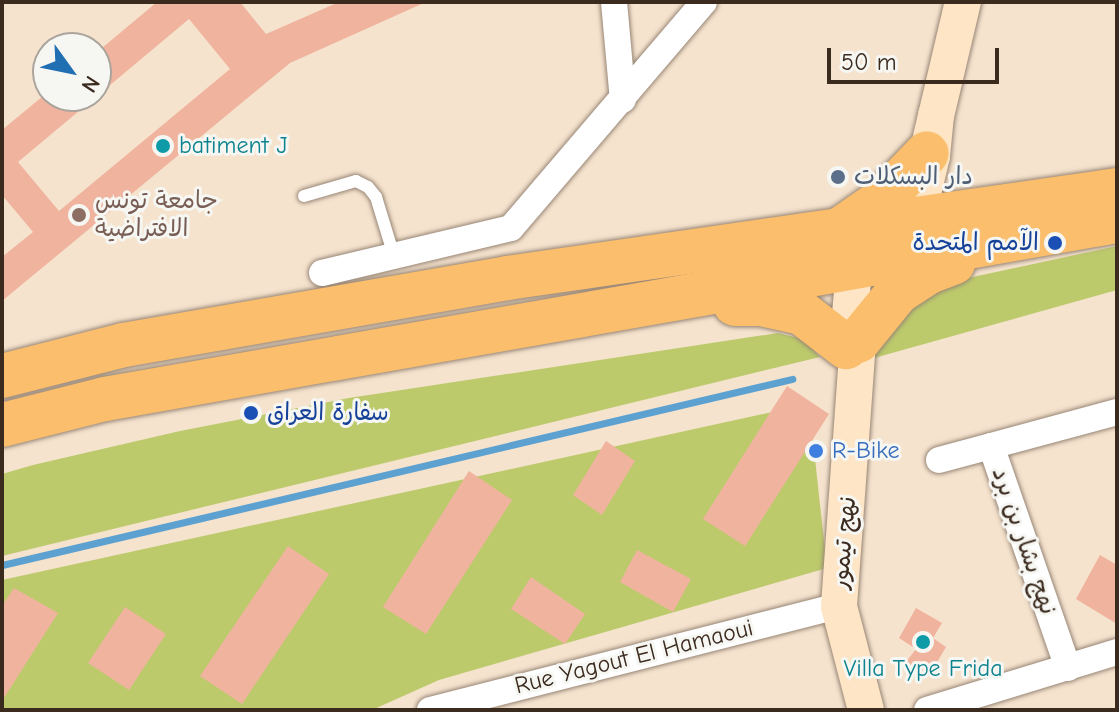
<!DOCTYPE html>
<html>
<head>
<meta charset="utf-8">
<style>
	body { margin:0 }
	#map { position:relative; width:1119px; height:712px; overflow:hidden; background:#f5e3ce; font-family:"Comic Neue","Playpen Sans Arabic",sans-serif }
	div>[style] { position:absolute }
	.green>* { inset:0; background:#bcca6c }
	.stream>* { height:7px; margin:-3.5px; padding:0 3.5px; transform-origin:3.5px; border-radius:3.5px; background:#5da1d1 }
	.building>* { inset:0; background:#f0b39e }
	.roads { filter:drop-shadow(0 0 2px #988676) drop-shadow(0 0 2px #988676) }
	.lane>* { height:12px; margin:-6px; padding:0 6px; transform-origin:6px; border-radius:6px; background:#fff }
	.street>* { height:26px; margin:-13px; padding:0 13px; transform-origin:13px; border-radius:13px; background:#fff }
	.secondary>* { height:36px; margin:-18px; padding:0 18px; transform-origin:18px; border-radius:18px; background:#fde5c5 }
	.highway>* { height:44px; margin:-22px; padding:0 22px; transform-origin:22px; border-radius:22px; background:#fabe6d }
	.dots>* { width:22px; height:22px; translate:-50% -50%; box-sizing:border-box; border:4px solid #f6f6f2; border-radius:50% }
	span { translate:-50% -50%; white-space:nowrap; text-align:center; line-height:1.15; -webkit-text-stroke:6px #f6f6f2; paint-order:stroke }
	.culture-label { font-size:24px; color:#0d838f }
	.left { translate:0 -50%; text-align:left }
	.service-label { font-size:24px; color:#4e5e75 }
	.education-label { font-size:24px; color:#785e54 }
	.transit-label { font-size:24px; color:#164399 }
	.right { translate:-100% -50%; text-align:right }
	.shop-label { font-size:24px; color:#366cbe }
	.street-label { font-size:24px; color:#3b2a1e }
	.frame { position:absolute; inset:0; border:4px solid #3b2a1e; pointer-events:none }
	.north { position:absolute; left:32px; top:32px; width:80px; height:80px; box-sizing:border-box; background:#f6f6f2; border:2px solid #aba49d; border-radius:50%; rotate:123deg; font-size:22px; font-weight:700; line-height:32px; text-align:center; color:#3b2a1e }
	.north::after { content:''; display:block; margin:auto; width:28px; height:36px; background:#1f6fb2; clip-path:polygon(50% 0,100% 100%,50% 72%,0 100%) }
	.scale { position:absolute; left:827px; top:48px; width:172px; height:36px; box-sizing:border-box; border:4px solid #3b2a1e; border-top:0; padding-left:10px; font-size:24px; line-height:28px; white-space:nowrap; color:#3b2a1e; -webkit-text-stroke:6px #f6f6f2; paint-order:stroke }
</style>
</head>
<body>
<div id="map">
	<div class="green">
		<i style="clip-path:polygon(1117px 246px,1117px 290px,867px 360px,926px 287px)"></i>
		<i style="clip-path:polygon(778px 333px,803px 339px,820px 357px,2px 556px,2px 474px,33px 465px,180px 431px,349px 398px)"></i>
		<i style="clip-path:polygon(809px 404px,827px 568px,439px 680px,372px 710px,2px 710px,2px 580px)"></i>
	</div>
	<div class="stream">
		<i style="left:2px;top:565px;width:812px;rotate:-13.25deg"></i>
	</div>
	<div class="building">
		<i style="clip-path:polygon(evenodd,157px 2px,240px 2px,266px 34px,339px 2px,426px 2px,290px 63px,2px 301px,2px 257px,33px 232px,2px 195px,2px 130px,43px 96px,96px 96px,96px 53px,157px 2px,189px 19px,230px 69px,59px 211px,18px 162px,189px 19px)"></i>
		<i style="clip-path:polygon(787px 386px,829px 414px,745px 546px,703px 519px)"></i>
		<i style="clip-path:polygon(606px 441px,635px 461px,602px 515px,573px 495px)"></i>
		<i style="clip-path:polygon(469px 471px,512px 500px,426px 634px,383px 607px)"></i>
		<i style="clip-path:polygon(288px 546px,329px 574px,242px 704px,200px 676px)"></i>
		<i style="clip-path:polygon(637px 550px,691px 579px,673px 612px,620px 582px)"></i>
		<i style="clip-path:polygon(1100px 555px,1117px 565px,1117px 624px,1076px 599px)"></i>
		<i style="clip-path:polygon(531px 577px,585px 614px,565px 644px,511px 609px)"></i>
		<i style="clip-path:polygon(14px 588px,58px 613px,2px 701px,2px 606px)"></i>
		<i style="clip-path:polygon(125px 607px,166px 634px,129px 690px,88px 663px)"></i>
		<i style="clip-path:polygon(916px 608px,942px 623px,933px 638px,946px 647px,929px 676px,906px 662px,916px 649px,899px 638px)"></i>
	</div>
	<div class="roads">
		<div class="lane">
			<i style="left:304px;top:196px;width:54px;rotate:-16.1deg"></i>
			<i style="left:356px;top:181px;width:13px;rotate:27deg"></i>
			<i style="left:368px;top:187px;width:13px;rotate:51deg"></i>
			<i style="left:376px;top:197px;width:62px;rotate:73deg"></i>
		</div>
		<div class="street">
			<i style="left:614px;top:2px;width:98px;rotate:84.8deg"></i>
			<i style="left:322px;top:273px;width:194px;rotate:-13.4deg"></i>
			<i style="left:511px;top:228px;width:297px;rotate:-49.5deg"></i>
			<i style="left:939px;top:460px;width:54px;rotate:-15.1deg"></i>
			<i style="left:1068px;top:668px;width:235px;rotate:-109.1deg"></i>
			<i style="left:991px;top:446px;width:131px;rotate:-15.1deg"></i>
			<i style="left:430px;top:710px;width:422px;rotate:-14.3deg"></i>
			<i style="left:927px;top:710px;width:199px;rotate:-17deg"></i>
		</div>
		<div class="secondary">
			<i style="left:931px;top:137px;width:139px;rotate:-76.7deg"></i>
			<i style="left:901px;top:239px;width:42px;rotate:-61.6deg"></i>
			<i style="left:921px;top:202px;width:47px;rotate:-76.6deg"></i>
			<i style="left:932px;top:156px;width:41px;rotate:-84.4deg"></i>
			<i style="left:847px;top:348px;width:79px;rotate:-84.9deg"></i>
			<i style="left:854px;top:269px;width:29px;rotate:-63deg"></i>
			<i style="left:866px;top:710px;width:107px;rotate:-104.6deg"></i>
			<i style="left:839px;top:606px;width:266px;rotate:-85.9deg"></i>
			<i style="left:858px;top:341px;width:24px;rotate:-68deg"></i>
		</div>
		<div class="highway">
			<i style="left:842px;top:228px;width:47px;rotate:-34.7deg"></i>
			<i style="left:881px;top:201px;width:66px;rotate:-46.2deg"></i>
			<i style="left:735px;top:304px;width:26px"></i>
			<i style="left:761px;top:304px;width:42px;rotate:12.4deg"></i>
			<i style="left:802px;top:313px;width:56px;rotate:37.7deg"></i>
			<i style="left:858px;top:341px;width:63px;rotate:-50.8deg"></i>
			<i style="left:898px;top:292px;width:37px;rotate:-33deg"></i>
			<i style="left:929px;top:272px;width:26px;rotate:-21deg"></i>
			<i style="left:2px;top:376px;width:126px;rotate:-14.3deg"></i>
			<i style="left:124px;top:345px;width:389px;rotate:-9.9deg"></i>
			<i style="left:507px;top:278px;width:616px;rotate:-8.21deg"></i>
			<i style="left:2px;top:425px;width:106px;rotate:-14.2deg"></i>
			<i style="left:105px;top:399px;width:1028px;rotate:-9.98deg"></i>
		</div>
	</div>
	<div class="dots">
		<i style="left:163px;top:146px;background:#0f9aa8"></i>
		<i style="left:838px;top:177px;background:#5c6f8a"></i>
		<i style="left:79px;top:215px;background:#8d6e63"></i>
		<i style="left:1055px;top:243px;background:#1a4fb4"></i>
		<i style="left:251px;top:413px;background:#1a4fb4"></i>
		<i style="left:816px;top:451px;background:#3f7fe0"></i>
		<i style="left:923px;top:642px;background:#0f9aa8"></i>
	</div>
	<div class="culture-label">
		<span class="left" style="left:179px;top:146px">batiment J</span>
		<span style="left:923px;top:669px">Villa Type Frida</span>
	</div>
	<div class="service-label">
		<span class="left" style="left:854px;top:177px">دار البسكلات</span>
	</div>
	<div class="education-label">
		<span class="left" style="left:95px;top:215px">جامعة تونس<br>الافتراضية</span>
	</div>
	<div class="transit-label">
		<span class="right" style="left:1039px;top:243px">الآمم المتحدة</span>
		<span class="left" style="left:267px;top:413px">سفارة العراق</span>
	</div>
	<div class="shop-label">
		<span class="left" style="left:832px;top:451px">R-Bike</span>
	</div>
	<div class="street-label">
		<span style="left:1024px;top:541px;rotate:71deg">نهج بشار بن برد</span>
		<span style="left:844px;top:543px;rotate:-85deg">نهج تيمور</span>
		<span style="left:634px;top:657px;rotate:-14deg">Rue Yagout El Hamaoui</span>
	</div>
	<div class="frame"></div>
	<div class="north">N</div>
	<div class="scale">50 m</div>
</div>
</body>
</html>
